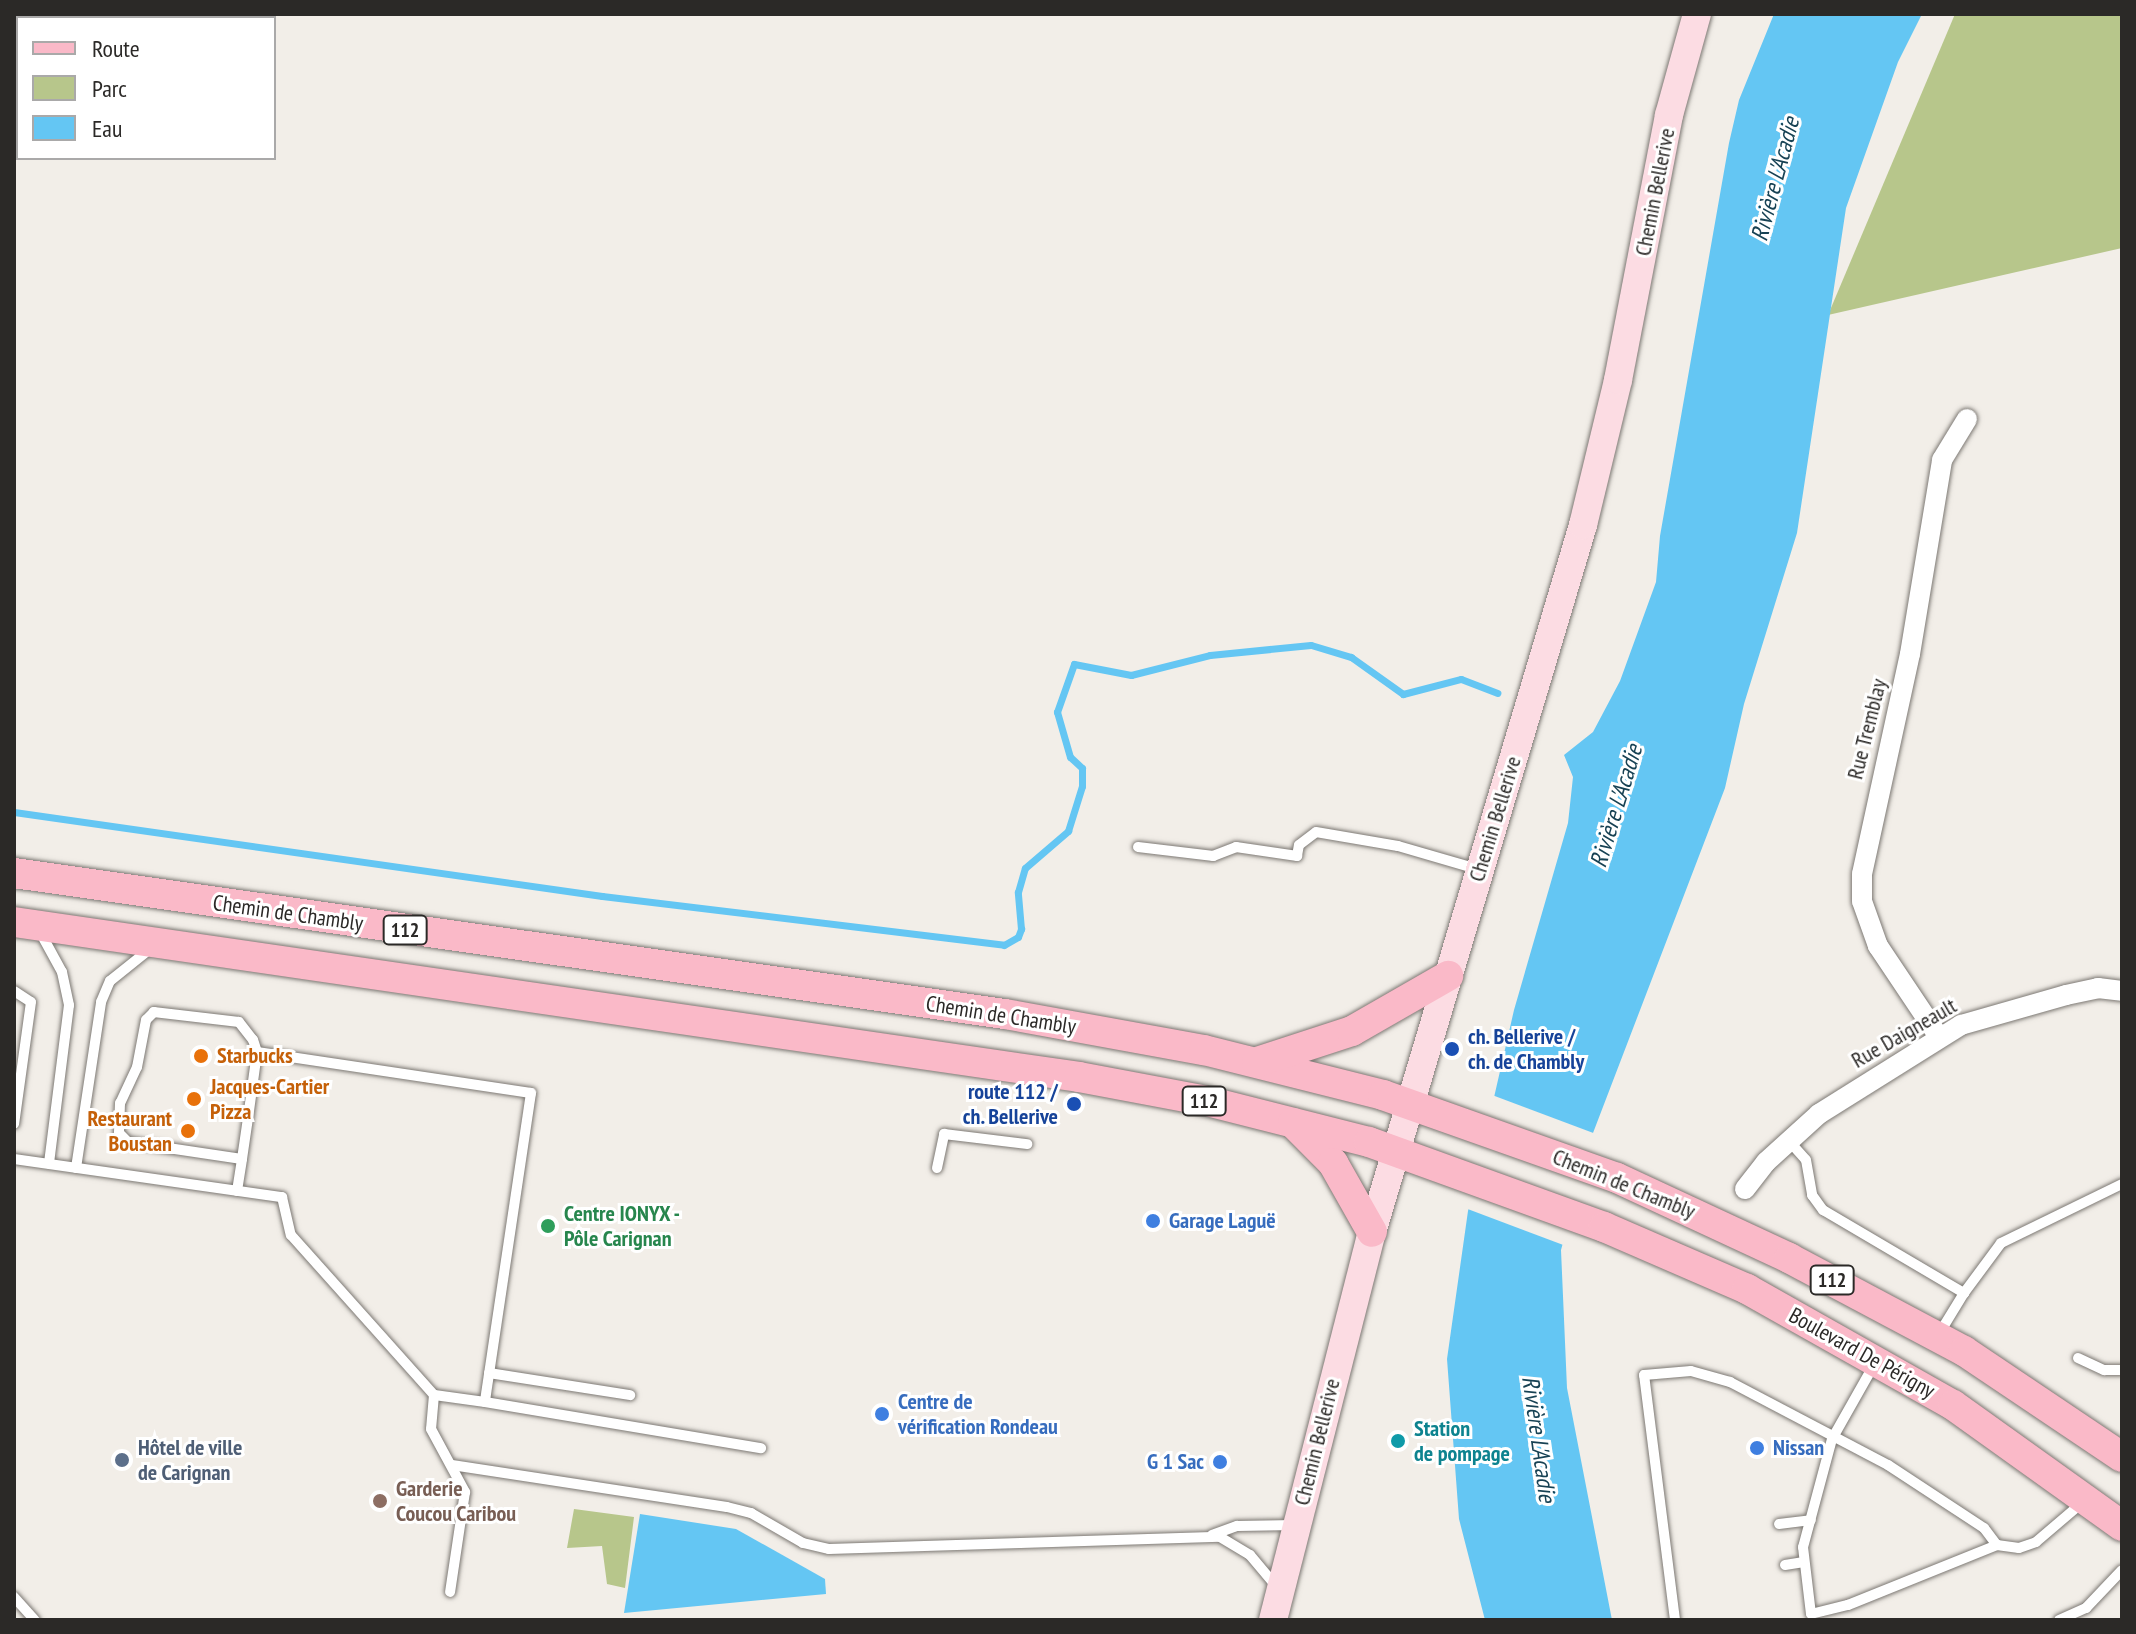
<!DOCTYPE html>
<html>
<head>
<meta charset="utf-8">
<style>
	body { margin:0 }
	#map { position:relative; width:2136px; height:1634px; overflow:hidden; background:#f2eee8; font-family:"PT Sans Narrow",sans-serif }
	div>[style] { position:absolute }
	.green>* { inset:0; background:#b7c68b }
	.water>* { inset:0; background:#64c6f3 }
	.pier>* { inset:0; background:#f2eee8 }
	.stream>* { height:7px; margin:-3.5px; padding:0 3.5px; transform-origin:3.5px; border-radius:3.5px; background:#64c6f3 }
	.roads { filter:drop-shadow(0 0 2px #7c7873) drop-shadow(0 0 2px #7c7873) }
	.lane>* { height:10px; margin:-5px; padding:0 5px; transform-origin:5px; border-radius:5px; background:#fff }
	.street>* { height:20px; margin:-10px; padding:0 10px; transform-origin:10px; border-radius:10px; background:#fff }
	.secondary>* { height:28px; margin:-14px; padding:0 14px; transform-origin:14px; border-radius:14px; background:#fcdce3 }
	.primary>* { height:30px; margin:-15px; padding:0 15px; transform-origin:15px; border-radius:15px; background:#fab9c8 }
	.dots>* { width:22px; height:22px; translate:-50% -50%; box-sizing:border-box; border:4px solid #fff; border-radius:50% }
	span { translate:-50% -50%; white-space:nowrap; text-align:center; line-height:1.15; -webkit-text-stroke:6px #fff; paint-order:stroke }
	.shield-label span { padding:2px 6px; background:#fff; border:2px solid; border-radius:6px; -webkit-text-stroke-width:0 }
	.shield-label { font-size:20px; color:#2b2927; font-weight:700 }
	.street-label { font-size:22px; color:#2b2927 }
	.transit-label { font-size:22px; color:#164399; font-weight:700 }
	.left { translate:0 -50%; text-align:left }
	.right { translate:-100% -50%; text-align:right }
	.food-label { font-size:22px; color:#c56008; font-weight:700 }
	.leisure-label { font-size:22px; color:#27864d; font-weight:700 }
	.shop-label { font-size:22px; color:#366cbe; font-weight:700 }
	.culture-label { font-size:22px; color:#0d838f; font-weight:700 }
	.service-label { font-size:22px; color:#4e5e75; font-weight:700 }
	.education-label { font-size:22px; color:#785e54; font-weight:700 }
	.water-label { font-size:24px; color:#174254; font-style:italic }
	.frame { position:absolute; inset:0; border:16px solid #2b2927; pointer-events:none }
	.legend { position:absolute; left:16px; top:16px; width:260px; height:144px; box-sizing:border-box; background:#fff; border:2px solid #aaa9a9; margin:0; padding:10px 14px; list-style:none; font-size:24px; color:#2b2927 }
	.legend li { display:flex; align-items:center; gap:16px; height:40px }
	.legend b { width:40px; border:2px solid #aaa9a9 }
</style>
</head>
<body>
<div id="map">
	<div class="green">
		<i style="clip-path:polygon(1955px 14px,2122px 14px,2122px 248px,1828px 315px)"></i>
		<i style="clip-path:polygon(574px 1509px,634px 1517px,625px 1588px,607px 1584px,602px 1546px,567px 1548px)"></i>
	</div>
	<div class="water">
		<i style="clip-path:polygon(1774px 14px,1922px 14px,1898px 62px,1846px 208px,1797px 533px,1744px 704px,1725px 788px,1593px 1133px,1561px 1250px,1567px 1388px,1612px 1620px,1485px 1620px,1459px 1519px,1447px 1359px,1468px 1211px,1514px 1010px,1568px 823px,1573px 777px,1564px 755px,1593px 732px,1620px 681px,1656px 582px,1660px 536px,1729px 143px,1739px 100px)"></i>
		<i style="clip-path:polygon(640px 1514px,736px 1529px,825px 1579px,826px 1594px,624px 1613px)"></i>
	</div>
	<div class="pier">
		<i style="clip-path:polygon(1492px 1095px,1596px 1134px,1566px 1246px,1465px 1208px)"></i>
	</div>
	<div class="stream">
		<i style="left:14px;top:812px;width:594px;rotate:8.13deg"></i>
		<i style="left:602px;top:896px;width:405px;rotate:6.9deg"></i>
		<i style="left:1004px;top:945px;width:16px;rotate:-30deg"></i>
		<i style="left:1018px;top:937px;width:9px;rotate:-69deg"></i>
		<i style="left:1021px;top:929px;width:37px;rotate:-95deg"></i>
		<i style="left:1018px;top:892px;width:25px;rotate:-74deg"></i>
		<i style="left:1025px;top:868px;width:57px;rotate:-40.7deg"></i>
		<i style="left:1068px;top:831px;width:47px;rotate:-72.7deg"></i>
		<i style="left:1082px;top:786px;width:18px;rotate:-90deg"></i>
		<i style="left:1082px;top:768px;width:16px;rotate:-137deg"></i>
		<i style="left:1070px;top:757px;width:47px;rotate:-106.1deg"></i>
		<i style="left:1057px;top:712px;width:51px;rotate:-70.5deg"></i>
		<i style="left:1074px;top:664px;width:58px;rotate:10.9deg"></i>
		<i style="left:1131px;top:675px;width:81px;rotate:-14.2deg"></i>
		<i style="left:1210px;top:655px;width:101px;rotate:-5.7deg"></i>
		<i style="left:1311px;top:645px;width:42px;rotate:16.7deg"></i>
		<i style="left:1351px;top:657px;width:64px;rotate:35.4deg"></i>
		<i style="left:1403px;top:694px;width:60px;rotate:-14.5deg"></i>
		<i style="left:1461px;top:679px;width:39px;rotate:21deg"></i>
	</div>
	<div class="roads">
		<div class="lane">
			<i style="left:1138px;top:847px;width:76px;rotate:6.8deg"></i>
			<i style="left:1213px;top:856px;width:25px;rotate:-21deg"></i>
			<i style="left:1236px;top:847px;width:62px;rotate:8.4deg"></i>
			<i style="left:1297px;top:856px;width:11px;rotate:-80deg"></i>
			<i style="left:1299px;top:845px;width:21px;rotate:-37deg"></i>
			<i style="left:1316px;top:832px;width:83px;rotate:9.7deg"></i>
			<i style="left:1398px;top:846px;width:82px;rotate:16.2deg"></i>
			<i style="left:39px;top:930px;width:48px;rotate:61.3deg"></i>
			<i style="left:62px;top:972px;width:34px;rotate:78deg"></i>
			<i style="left:69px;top:1005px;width:160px;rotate:97.2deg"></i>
			<i style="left:14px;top:991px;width:20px;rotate:33deg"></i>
			<i style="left:31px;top:1002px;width:123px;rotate:97.9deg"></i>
			<i style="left:257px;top:1052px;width:277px;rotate:8.5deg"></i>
			<i style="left:531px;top:1093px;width:312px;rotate:98.5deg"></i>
			<i style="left:485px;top:1402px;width:51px;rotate:-172.2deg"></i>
			<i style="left:1789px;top:1141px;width:25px;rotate:48deg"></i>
			<i style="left:1806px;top:1160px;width:36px;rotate:80deg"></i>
			<i style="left:1812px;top:1195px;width:19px;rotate:54deg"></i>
			<i style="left:1823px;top:1210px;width:164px;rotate:30.5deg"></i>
			<i style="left:1964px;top:1293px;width:48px;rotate:121.4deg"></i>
			<i style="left:14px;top:1159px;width:271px;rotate:8.1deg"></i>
			<i style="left:282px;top:1197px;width:39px;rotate:77deg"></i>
			<i style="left:291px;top:1235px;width:215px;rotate:48.2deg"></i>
			<i style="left:434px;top:1395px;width:34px;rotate:95deg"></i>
			<i style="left:431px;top:1429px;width:72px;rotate:61.6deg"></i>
			<i style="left:465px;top:1492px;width:101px;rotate:98.5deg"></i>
			<i style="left:76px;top:1168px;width:168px;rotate:-81.4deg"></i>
			<i style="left:101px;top:1002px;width:23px;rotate:-67deg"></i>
			<i style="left:110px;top:981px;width:51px;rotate:-38.7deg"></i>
			<i style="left:937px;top:1168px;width:35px;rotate:-78deg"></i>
			<i style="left:944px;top:1134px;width:84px;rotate:6.9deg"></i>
			<i style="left:237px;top:1191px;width:32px;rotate:-81deg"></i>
			<i style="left:242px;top:1159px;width:41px;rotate:-81.7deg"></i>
			<i style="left:248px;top:1118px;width:67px;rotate:-82.2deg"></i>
			<i style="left:257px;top:1052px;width:13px;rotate:-108deg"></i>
			<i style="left:253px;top:1040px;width:23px;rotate:-128deg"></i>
			<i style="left:239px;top:1022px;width:86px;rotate:-173.3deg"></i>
			<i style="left:154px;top:1012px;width:11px;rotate:135deg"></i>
			<i style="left:146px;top:1020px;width:48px;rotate:100.8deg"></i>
			<i style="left:137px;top:1067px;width:40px;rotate:115deg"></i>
			<i style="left:120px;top:1103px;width:30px;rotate:92deg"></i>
			<i style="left:119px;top:1133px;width:13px;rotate:45deg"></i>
			<i style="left:128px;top:1142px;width:115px;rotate:8.5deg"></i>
			<i style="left:1964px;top:1293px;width:62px;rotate:-53.5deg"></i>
			<i style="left:2001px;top:1243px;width:135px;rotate:-26deg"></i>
			<i style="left:2078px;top:1358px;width:29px;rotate:25deg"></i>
			<i style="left:2104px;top:1370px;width:18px"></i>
			<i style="left:1875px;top:1363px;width:87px;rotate:119.5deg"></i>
			<i style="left:1832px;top:1439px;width:112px;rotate:105deg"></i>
			<i style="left:1803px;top:1547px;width:67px;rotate:83.2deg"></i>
			<i style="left:1811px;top:1614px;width:38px;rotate:-14deg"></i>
			<i style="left:1848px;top:1605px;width:161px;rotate:-21.9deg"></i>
			<i style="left:1997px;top:1545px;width:22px;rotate:8deg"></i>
			<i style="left:2019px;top:1548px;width:18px;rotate:-19deg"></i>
			<i style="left:2036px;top:1542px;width:62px;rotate:-40.4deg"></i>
			<i style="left:489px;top:1373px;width:143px;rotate:8.9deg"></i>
			<i style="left:485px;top:1402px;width:280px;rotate:9.5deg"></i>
			<i style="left:452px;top:1465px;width:278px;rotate:8.7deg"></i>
			<i style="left:727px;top:1507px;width:25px;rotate:14deg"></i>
			<i style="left:751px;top:1513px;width:60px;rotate:30deg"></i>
			<i style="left:803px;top:1543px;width:27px;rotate:13deg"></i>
			<i style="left:829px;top:1549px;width:391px;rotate:-1.8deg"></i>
			<i style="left:1220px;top:1537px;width:35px;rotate:31deg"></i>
			<i style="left:1250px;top:1555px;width:40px;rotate:50deg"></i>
			<i style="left:1779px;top:1524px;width:32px;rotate:-7deg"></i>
			<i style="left:1212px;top:1535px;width:27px;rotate:-20deg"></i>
			<i style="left:1237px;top:1526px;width:58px;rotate:-1deg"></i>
			<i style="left:1785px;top:1565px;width:19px;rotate:-9deg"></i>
			<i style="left:14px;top:1597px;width:31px;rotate:48deg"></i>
			<i style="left:1675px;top:1620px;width:247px;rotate:-97.2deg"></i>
			<i style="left:1644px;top:1375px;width:47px;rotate:-4.9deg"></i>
			<i style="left:1691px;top:1371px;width:41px;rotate:15.8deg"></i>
			<i style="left:1730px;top:1382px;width:178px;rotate:27.7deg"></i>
			<i style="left:1888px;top:1465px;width:115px;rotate:33.3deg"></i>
			<i style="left:1984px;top:1528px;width:21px;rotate:53deg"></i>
			<i style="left:2059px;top:1620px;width:30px;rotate:-24deg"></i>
			<i style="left:2086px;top:1608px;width:52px;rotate:-46.5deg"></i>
		</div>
		<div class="street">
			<i style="left:1939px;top:1037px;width:110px;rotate:-123.8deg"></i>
			<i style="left:1878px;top:946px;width:48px;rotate:-109.6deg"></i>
			<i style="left:1862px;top:901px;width:27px;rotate:-90deg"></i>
			<i style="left:1862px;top:874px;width:225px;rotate:-77.7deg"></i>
			<i style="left:1910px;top:654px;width:197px;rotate:-80.6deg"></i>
			<i style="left:1942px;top:460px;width:48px;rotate:-58.6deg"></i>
			<i style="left:1745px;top:1189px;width:34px;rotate:-52deg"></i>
			<i style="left:1766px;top:1162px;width:72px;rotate:-42.2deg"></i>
			<i style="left:1819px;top:1114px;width:168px;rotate:-32.1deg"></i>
			<i style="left:1961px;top:1025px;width:109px;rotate:-15.9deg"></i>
			<i style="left:2066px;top:995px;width:33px;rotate:-12deg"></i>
			<i style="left:2098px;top:988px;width:24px;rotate:7deg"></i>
		</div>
		<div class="secondary">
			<i style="left:1273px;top:1620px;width:400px;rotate:-75.7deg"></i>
			<i style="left:1372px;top:1232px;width:738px;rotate:-73.38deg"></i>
			<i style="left:1583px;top:525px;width:149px;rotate:-76.4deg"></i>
			<i style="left:1618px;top:380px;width:270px;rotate:-79.1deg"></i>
			<i style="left:1669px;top:115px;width:105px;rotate:-74.5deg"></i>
		</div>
		<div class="primary">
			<i style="left:14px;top:873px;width:1001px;rotate:8.1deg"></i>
			<i style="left:1005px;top:1014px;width:202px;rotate:10.3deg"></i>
			<i style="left:1204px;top:1050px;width:185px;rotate:14.1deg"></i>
			<i style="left:1383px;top:1095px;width:248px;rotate:19.5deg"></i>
			<i style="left:1617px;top:1178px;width:190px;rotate:24.9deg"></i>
			<i style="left:1789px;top:1258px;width:198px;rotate:28deg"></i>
			<i style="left:1964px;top:1351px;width:190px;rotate:33.9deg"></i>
			<i style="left:14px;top:922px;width:1076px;rotate:8.28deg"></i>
			<i style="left:1079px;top:1077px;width:130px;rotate:10.6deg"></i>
			<i style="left:1207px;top:1101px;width:167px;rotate:14.2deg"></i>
			<i style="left:1369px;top:1142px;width:250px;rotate:19.9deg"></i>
			<i style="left:1604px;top:1227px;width:156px;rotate:23.4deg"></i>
			<i style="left:1747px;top:1289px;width:236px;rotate:29.4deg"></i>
			<i style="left:1953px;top:1405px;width:208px;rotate:35.6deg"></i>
			<i style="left:1257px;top:1062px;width:100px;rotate:-18.1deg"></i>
			<i style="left:1352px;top:1031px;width:111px;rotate:-29.8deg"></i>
			<i style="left:1293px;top:1123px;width:57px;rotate:45deg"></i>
			<i style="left:1333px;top:1163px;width:79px;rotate:60.5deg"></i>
		</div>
	</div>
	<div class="dots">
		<i style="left:1452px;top:1049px;background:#1a4fb4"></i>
		<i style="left:201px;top:1056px;background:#e8710a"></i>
		<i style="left:194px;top:1099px;background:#e8710a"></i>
		<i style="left:1074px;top:1104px;background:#1a4fb4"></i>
		<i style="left:188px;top:1131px;background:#e8710a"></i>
		<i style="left:1153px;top:1221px;background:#3f7fe0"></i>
		<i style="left:548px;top:1226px;background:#2e9e5b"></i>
		<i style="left:882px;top:1414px;background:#3f7fe0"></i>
		<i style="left:1398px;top:1441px;background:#0f9aa8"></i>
		<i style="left:1757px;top:1448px;background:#3f7fe0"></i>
		<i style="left:122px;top:1460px;background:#5c6f8a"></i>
		<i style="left:1220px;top:1462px;background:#3f7fe0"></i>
		<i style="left:380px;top:1501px;background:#8d6e63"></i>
	</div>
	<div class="shield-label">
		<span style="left:405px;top:930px">112</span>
		<span style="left:1204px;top:1101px">112</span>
		<span style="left:1832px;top:1280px">112</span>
	</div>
	<div class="street-label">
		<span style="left:1655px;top:192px;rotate:-79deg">Chemin Bellerive</span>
		<span style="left:1867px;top:729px;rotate:-76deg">Rue Tremblay</span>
		<span style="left:1495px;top:819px;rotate:-73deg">Chemin Bellerive</span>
		<span style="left:288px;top:913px;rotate:8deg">Chemin de Chambly</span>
		<span style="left:1001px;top:1015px;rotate:9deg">Chemin de Chambly</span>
		<span style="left:1904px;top:1033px;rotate:-30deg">Rue Daigneault</span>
		<span style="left:1624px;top:1184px;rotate:22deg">Chemin de Chambly</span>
		<span style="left:1862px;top:1353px;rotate:29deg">Boulevard De Périgny</span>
		<span style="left:1317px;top:1442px;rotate:-76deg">Chemin Bellerive</span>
	</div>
	<div class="transit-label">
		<span class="left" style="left:1468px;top:1049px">ch. Bellerive /<br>ch. de Chambly</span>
		<span class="right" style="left:1058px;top:1104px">route 112 /<br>ch. Bellerive</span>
	</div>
	<div class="food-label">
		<span class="left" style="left:217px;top:1056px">Starbucks</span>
		<span class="left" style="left:210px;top:1099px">Jacques-Cartier<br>Pizza</span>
		<span class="right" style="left:172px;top:1131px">Restaurant<br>Boustan</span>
	</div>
	<div class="leisure-label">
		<span class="left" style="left:564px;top:1226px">Centre IONYX -<br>Pôle Carignan</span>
	</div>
	<div class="shop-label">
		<span class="left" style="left:1169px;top:1221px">Garage Laguë</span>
		<span class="left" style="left:898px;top:1414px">Centre de<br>vérification Rondeau</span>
		<span class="left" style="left:1773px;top:1448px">Nissan</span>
		<span class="right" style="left:1204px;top:1462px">G 1 Sac</span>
	</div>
	<div class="culture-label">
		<span class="left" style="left:1414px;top:1441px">Station<br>de pompage</span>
	</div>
	<div class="service-label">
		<span class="left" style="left:138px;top:1460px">Hôtel de ville<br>de Carignan</span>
	</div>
	<div class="education-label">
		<span class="left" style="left:396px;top:1501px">Garderie<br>Coucou Caribou</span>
	</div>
	<div class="water-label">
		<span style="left:1775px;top:179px;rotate:-75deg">Rivière L'Acadie</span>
		<span style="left:1616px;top:806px;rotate:-73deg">Rivière L'Acadie</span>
		<span style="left:1539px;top:1439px;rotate:82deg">Rivière L'Acadie</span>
	</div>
	<div class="frame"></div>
	<ul class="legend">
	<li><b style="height:10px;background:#fab9c8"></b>Route</li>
	<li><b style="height:22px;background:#b7c68b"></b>Parc</li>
	<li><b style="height:22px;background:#64c6f3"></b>Eau</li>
	</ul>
</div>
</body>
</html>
